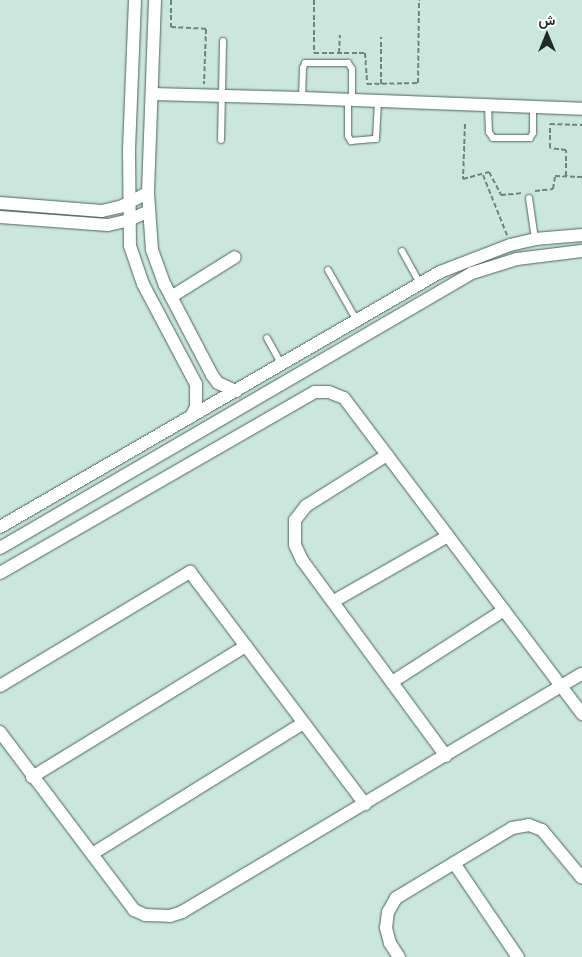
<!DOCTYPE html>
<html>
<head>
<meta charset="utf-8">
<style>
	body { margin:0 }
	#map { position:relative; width:582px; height:957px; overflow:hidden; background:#cae6dd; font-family:Manrope,Vazirmatn,sans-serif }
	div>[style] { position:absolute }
	.path>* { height:2px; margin-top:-1px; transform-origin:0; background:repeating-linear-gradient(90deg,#70837c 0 5px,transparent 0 7.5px) }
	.roads { filter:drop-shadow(0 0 1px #4d655e) drop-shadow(0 0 1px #4d655e) }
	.service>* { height:6px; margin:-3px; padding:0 3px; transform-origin:3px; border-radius:3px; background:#fff }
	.minor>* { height:12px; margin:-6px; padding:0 6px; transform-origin:6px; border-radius:6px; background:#fff }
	span { translate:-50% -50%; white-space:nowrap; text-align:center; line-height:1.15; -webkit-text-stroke:5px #fff; paint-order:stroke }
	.north { position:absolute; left:522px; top:10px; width:50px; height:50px; -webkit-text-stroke:4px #fff; paint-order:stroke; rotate:0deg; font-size:14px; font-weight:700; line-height:20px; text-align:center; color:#202b27 }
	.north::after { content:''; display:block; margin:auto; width:18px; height:22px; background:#202b27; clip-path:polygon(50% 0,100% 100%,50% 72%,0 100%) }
</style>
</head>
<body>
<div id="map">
	<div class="path">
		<i style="left:171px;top:0;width:27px;rotate:90deg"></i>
		<i style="left:171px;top:27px;width:35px;rotate:3deg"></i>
		<i style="left:206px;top:29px;width:55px;rotate:92.1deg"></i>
		<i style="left:314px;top:0;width:53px;rotate:90deg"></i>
		<i style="left:314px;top:53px;width:51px"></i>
		<i style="left:365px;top:53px;width:31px;rotate:86deg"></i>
		<i style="left:367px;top:84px;width:51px;rotate:-1.1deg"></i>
		<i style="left:418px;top:83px;width:83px;rotate:-89.3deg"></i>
		<i style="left:339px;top:53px;width:18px;rotate:-87deg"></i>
		<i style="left:381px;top:84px;width:47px;rotate:-90deg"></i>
		<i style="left:465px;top:124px;width:55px;rotate:92.1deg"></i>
		<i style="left:463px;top:179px;width:27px;rotate:-15deg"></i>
		<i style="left:489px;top:172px;width:26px;rotate:62deg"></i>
		<i style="left:501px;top:195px;width:22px;rotate:-5deg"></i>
		<i style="left:483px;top:175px;width:65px;rotate:68.2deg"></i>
		<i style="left:566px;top:176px;width:26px;rotate:-90deg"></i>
		<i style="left:566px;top:150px;width:16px;rotate:-173deg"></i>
		<i style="left:550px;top:148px;width:24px;rotate:-90deg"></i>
		<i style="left:550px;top:124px;width:32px;rotate:2deg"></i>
		<i style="left:535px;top:191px;width:18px;rotate:-6deg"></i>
		<i style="left:553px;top:189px;width:13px;rotate:-81deg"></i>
		<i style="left:555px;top:176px;width:27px;rotate:2deg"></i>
	</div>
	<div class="roads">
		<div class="service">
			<i style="left:302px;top:98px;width:30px;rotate:-88deg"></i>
			<i style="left:303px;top:68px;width:5px;rotate:-68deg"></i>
			<i style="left:305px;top:63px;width:43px"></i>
			<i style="left:348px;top:63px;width:7px;rotate:56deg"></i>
			<i style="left:352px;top:69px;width:31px;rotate:90deg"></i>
			<i style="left:348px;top:99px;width:37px;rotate:90deg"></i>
			<i style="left:348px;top:136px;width:6px;rotate:59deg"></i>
			<i style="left:351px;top:141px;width:25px;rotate:-5deg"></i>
			<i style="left:376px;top:139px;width:38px;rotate:-87deg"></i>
			<i style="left:488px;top:105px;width:27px;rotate:88deg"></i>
			<i style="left:489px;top:132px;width:7px;rotate:56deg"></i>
			<i style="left:493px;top:138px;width:37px"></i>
			<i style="left:530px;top:138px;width:6px;rotate:-59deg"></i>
			<i style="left:533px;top:133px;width:26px;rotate:-90deg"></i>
			<i style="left:221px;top:140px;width:99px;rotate:-88.8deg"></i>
			<i style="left:529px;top:198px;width:41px;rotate:81.7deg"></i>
			<i style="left:402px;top:251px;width:38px;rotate:61deg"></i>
			<i style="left:328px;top:270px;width:59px;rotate:60.4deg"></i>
			<i style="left:267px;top:338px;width:31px;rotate:61deg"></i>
		</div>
		<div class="minor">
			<i style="left:135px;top:0;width:151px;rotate:92.3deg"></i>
			<i style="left:129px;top:151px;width:95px;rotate:89.4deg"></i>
			<i style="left:130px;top:246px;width:40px;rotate:71.1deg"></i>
			<i style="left:143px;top:284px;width:113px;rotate:62.1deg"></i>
			<i style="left:196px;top:384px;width:23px;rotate:90deg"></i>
			<i style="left:196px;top:407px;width:11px;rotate:117deg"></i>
			<i style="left:155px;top:0;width:193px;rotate:92.1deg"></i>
			<i style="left:148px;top:193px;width:57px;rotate:86deg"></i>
			<i style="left:152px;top:250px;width:37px;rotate:70deg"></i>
			<i style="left:165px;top:285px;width:102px;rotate:62.4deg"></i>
			<i style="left:212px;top:375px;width:10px;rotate:53deg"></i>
			<i style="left:218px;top:383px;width:20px;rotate:24deg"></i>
			<i style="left:152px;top:94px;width:150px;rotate:1.5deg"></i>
			<i style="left:302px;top:98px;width:280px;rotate:2.2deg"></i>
			<i style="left:0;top:203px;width:102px;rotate:4.5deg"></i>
			<i style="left:102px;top:211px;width:18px;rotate:-13deg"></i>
			<i style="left:120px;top:207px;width:31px;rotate:-27deg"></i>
			<i style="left:0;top:217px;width:108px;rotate:4.2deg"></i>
			<i style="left:108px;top:225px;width:22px;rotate:-13deg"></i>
			<i style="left:129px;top:220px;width:22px;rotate:-24deg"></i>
			<i style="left:171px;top:297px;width:75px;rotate:-32deg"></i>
			<i style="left:387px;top:455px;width:96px;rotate:147.8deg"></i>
			<i style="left:306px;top:506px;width:18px;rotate:128deg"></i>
			<i style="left:295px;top:520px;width:25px;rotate:90deg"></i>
			<i style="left:295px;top:545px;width:17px;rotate:65deg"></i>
			<i style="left:302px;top:560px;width:243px;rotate:53.7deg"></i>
			<i style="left:0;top:527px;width:509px;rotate:-30.09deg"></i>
			<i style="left:440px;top:272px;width:75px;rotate:-21.1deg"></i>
			<i style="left:510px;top:245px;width:26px;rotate:-13deg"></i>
			<i style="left:535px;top:239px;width:47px;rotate:-4.9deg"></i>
			<i style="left:0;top:548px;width:546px;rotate:-30.23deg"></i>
			<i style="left:472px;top:273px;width:47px;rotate:-17.3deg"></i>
			<i style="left:517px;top:259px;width:65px;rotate:-7deg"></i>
			<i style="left:0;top:573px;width:363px;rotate:-29.9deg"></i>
			<i style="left:315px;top:392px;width:14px"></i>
			<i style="left:329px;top:392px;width:16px;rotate:22deg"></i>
			<i style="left:344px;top:398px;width:396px;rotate:53deg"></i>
			<i style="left:334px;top:601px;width:131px;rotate:-29.7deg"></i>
			<i style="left:392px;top:682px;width:133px;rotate:-32.7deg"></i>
			<i style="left:0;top:686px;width:222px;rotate:-31deg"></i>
			<i style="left:190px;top:572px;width:291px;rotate:53deg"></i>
			<i style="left:0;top:732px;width:223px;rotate:53deg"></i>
			<i style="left:134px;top:910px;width:12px;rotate:24deg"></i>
			<i style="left:145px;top:915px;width:25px;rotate:2deg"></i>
			<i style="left:170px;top:916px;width:13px;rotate:-18deg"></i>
			<i style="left:182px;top:912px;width:465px;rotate:-30.8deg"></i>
			<i style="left:32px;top:777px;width:251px;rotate:-31.5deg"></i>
			<i style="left:92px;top:854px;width:248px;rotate:-31.8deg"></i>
			<i style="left:454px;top:863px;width:114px;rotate:55.8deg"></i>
			<i style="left:399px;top:957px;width:17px;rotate:-123deg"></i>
			<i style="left:390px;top:943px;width:16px;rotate:-105deg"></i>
			<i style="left:386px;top:928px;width:16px;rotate:-83deg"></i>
			<i style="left:388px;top:912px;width:16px;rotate:-60deg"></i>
			<i style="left:396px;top:898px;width:135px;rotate:-31.1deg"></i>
			<i style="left:512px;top:828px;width:17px;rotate:-10deg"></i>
			<i style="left:529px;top:825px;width:14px;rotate:21deg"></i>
			<i style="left:542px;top:830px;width:62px;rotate:50.2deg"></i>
		</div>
	</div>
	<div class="north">ش</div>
</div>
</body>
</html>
